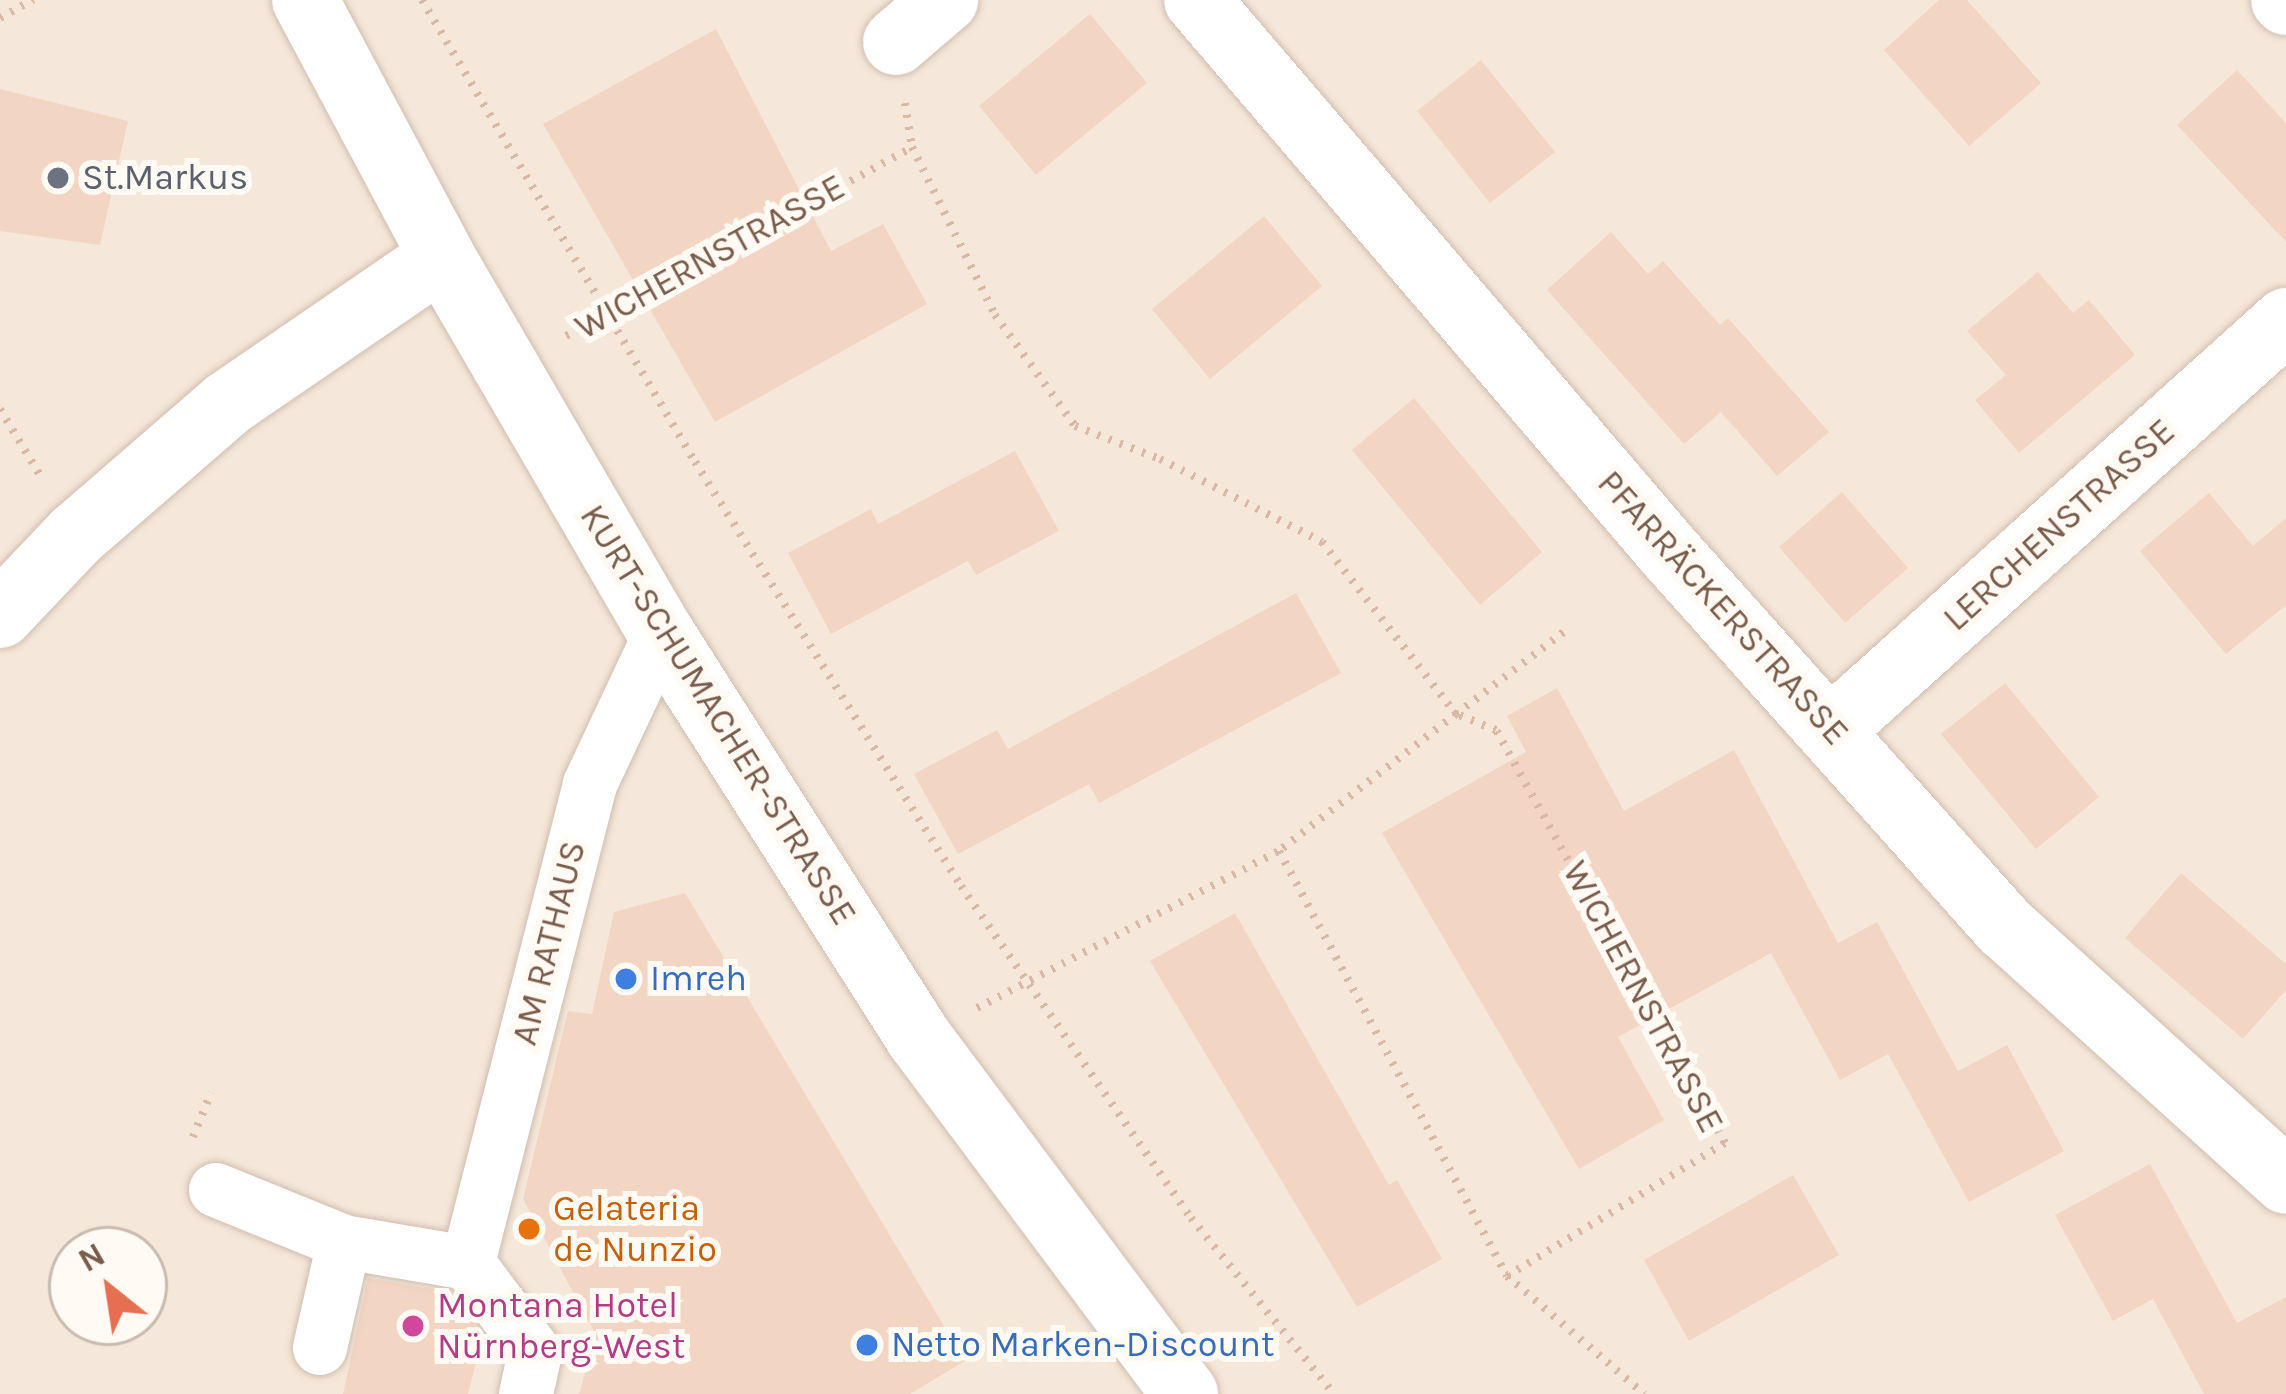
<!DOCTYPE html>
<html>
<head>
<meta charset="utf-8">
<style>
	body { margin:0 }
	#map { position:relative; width:2286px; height:1394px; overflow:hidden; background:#fdf6ec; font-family:Karla,sans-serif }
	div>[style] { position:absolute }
	.residential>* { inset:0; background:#f5e8da }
	.building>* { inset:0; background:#f3d5c3 }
	.path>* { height:8px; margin-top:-4px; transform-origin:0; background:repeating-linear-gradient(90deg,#d9b8a5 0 3px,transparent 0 12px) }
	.roads { filter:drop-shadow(0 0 3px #d1beb0) drop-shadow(0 0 3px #d1beb0) }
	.pedestrian>* { height:54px; margin:-27px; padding:0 27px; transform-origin:27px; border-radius:27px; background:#fff }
	.minor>* { height:66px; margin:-33px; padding:0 33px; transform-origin:33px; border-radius:33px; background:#fff }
	.tertiary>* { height:66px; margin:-33px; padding:0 33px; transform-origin:33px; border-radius:33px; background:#fff }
	.dots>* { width:33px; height:33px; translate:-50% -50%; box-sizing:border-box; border:6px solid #fffaf3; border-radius:50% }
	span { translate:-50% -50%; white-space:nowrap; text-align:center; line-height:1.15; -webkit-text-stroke:12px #fffaf3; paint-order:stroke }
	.worship-label { font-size:36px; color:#5b616d }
	.left { translate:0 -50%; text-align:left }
	.street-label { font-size:36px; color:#7a5c4d }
	.shop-label { font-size:36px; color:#366cbe }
	.food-label { font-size:36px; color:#c56008 }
	.hotel-label { font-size:36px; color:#b23c85 }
	.north { position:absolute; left:48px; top:1226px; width:120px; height:120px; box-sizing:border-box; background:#fffaf3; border:3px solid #cabbb1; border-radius:50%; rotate:330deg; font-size:33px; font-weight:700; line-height:48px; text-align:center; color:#7a5c4d }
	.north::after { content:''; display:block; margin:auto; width:42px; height:54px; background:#e76f51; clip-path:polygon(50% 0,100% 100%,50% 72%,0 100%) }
</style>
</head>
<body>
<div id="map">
	<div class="residential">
		<i style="clip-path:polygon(evenodd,0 0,2286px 0,2286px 1394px,0 1394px,0 0,72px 1250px,144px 1250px,144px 1322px,72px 1322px,72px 1250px)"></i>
	</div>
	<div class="building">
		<i style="clip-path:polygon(1939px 0,1967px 0,2041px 83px,1969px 146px,1884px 50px)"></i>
		<i style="clip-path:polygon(1090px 14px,1147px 83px,1036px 175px,979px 106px)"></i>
		<i style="clip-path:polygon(716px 29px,831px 251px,883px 224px,927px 304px,715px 422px,543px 124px)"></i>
		<i style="clip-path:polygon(1481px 60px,1555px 152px,1490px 203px,1417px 111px)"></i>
		<i style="clip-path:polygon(2237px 70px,2286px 123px,2286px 242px,2177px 125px)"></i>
		<i style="clip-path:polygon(0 89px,128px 121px,100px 245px,0 231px)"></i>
		<i style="clip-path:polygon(1264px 216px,1322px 286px,1210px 379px,1152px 309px)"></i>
		<i style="clip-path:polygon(1611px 232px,1648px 274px,1663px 261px,1720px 325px,1728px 318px,1829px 432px,1777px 476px,1721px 412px,1684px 444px,1547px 290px)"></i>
		<i style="clip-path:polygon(2038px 272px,2073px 313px,2089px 300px,2135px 355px,2019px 453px,1975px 400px,2006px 375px,1967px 331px)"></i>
		<i style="clip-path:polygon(1414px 398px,1542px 552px,1480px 605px,1352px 450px)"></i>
		<i style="clip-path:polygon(1015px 451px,1059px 531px,976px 575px,968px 561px,831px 634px,788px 553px,871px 509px,878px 524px)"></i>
		<i style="clip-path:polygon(1842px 492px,1908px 568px,1845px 623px,1779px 547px)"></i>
		<i style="clip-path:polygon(2209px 493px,2253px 546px,2286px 518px,2286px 605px,2226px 654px,2140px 551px)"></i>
		<i style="clip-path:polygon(1296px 593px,1341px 673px,1099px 803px,1089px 784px,958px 854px,914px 774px,997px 730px,1008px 749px)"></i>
		<i style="clip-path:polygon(2005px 683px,2099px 797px,2036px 849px,1941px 734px)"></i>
		<i style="clip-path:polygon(1557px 688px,1624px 811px,1734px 750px,1838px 943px,1877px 922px,1958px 1071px,2007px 1045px,2064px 1151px,1969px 1202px,1888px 1054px,1840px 1080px,1771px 953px,1618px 1037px,1664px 1120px,1579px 1169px,1382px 833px,1526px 752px,1507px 716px)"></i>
		<i style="clip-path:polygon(2181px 873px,2286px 964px,2286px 990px,2243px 1039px,2125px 938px)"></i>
		<i style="clip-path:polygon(685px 893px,965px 1361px,910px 1394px,579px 1394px,596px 1335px,523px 1199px,568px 1011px,592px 1014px,614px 912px)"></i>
		<i style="clip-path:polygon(1235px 913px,1389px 1185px,1397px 1180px,1442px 1259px,1357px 1307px,1150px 961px)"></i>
		<i style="clip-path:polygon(2150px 1164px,2237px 1323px,2286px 1297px,2286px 1394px,2204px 1394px,2153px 1299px,2113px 1321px,2055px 1215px)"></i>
		<i style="clip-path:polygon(1793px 1175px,1839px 1255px,1689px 1341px,1644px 1260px)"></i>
		<i style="clip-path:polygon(368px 1278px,450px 1292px,483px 1336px,468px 1394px,343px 1394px)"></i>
	</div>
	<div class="path">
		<i style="left:422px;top:0;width:537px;rotate:59.42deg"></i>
		<i style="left:695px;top:462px;width:501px;rotate:57.9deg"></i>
		<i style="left:961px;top:886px;width:404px;rotate:55.3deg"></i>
		<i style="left:1191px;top:1218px;width:227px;rotate:50.9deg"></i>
		<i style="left:0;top:18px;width:38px;rotate:-29deg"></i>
		<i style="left:905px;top:103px;width:45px;rotate:81deg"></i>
		<i style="left:912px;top:147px;width:187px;rotate:63.7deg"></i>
		<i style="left:995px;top:315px;width:137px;rotate:54.2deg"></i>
		<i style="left:1075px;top:426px;width:91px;rotate:21.2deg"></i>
		<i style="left:1160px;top:459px;width:182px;rotate:27.1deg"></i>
		<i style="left:1322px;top:542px;width:218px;rotate:52.1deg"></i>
		<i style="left:1456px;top:714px;width:224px;rotate:142.3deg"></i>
		<i style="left:1279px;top:851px;width:482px;rotate:61.8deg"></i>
		<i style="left:1507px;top:1276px;width:181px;rotate:40.7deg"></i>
		<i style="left:566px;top:336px;width:394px;rotate:-28.6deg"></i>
		<i style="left:0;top:409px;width:79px;rotate:58.9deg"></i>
		<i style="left:977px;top:1008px;width:340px;rotate:-27.5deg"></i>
		<i style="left:193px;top:1137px;width:48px;rotate:-68.2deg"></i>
		<i style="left:1507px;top:1276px;width:255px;rotate:-31.4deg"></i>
		<i style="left:1725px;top:1143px;width:472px;rotate:-119deg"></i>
		<i style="left:1496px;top:730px;width:43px;rotate:-158.2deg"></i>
		<i style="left:1456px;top:714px;width:142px;rotate:-37.3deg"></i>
	</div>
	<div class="roads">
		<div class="pedestrian">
			<i style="left:216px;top:1190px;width:138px;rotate:22.1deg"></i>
			<i style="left:320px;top:1348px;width:109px;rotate:-77.2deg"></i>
			<i style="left:344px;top:1242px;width:126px;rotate:9.6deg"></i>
			<i style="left:526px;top:1394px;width:42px;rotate:-77.6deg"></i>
			<i style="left:535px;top:1353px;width:112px;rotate:-126.7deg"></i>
			<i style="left:468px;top:1263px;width:494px;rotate:-75.7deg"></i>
			<i style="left:590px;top:784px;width:167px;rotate:-64.8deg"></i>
		</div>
		<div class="minor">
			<i style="left:1197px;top:0;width:728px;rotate:49.46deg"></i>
			<i style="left:1670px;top:553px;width:501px;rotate:48.16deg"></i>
			<i style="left:2004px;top:926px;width:380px;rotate:42.1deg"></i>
			<i style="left:2284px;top:0;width:3px;rotate:45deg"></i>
			<i style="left:896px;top:42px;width:65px;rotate:-40.6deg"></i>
			<i style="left:1831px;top:730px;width:612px;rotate:-41.95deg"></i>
		</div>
		<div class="tertiary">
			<i style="left:305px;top:0;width:291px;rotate:61.9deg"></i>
			<i style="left:442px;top:257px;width:435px;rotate:59.8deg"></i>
			<i style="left:661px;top:633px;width:480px;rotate:57.5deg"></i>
			<i style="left:919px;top:1038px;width:444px;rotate:53.2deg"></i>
			<i style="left:0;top:615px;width:110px;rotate:-46.5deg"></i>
			<i style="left:76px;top:535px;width:200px;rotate:-40.9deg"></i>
			<i style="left:227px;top:404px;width:260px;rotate:-34.4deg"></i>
		</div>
	</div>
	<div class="dots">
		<i style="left:58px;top:178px;background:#6b7280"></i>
		<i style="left:626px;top:979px;background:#3f7fe0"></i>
		<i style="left:529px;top:1229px;background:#e8710a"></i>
		<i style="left:413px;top:1326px;background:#d1479c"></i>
		<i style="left:867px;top:1345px;background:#3f7fe0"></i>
	</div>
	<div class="worship-label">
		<span class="left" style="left:82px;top:178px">St.Markus</span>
	</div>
	<div class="street-label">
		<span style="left:710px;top:257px;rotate:-29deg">WICHERNSTRASSE</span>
		<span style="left:2059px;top:525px;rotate:-42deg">LERCHENSTRASSE</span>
		<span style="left:1723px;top:608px;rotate:48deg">PFARRÄCKERSTRASSE</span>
		<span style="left:718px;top:715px;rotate:58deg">KURT-SCHUMACHER-STRASSE</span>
		<span style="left:549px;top:943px;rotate:-76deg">AM RATHAUS</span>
		<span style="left:1643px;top:997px;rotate:62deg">WICHERNSTRASSE</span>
	</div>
	<div class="shop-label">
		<span class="left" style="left:650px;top:979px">Imreh</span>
		<span class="left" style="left:891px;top:1345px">Netto Marken-Discount</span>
	</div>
	<div class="food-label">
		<span class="left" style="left:553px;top:1229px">Gelateria<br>de Nunzio</span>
	</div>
	<div class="hotel-label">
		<span class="left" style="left:437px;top:1326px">Montana Hotel<br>Nürnberg-West</span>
	</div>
	<div class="north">N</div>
</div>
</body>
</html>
